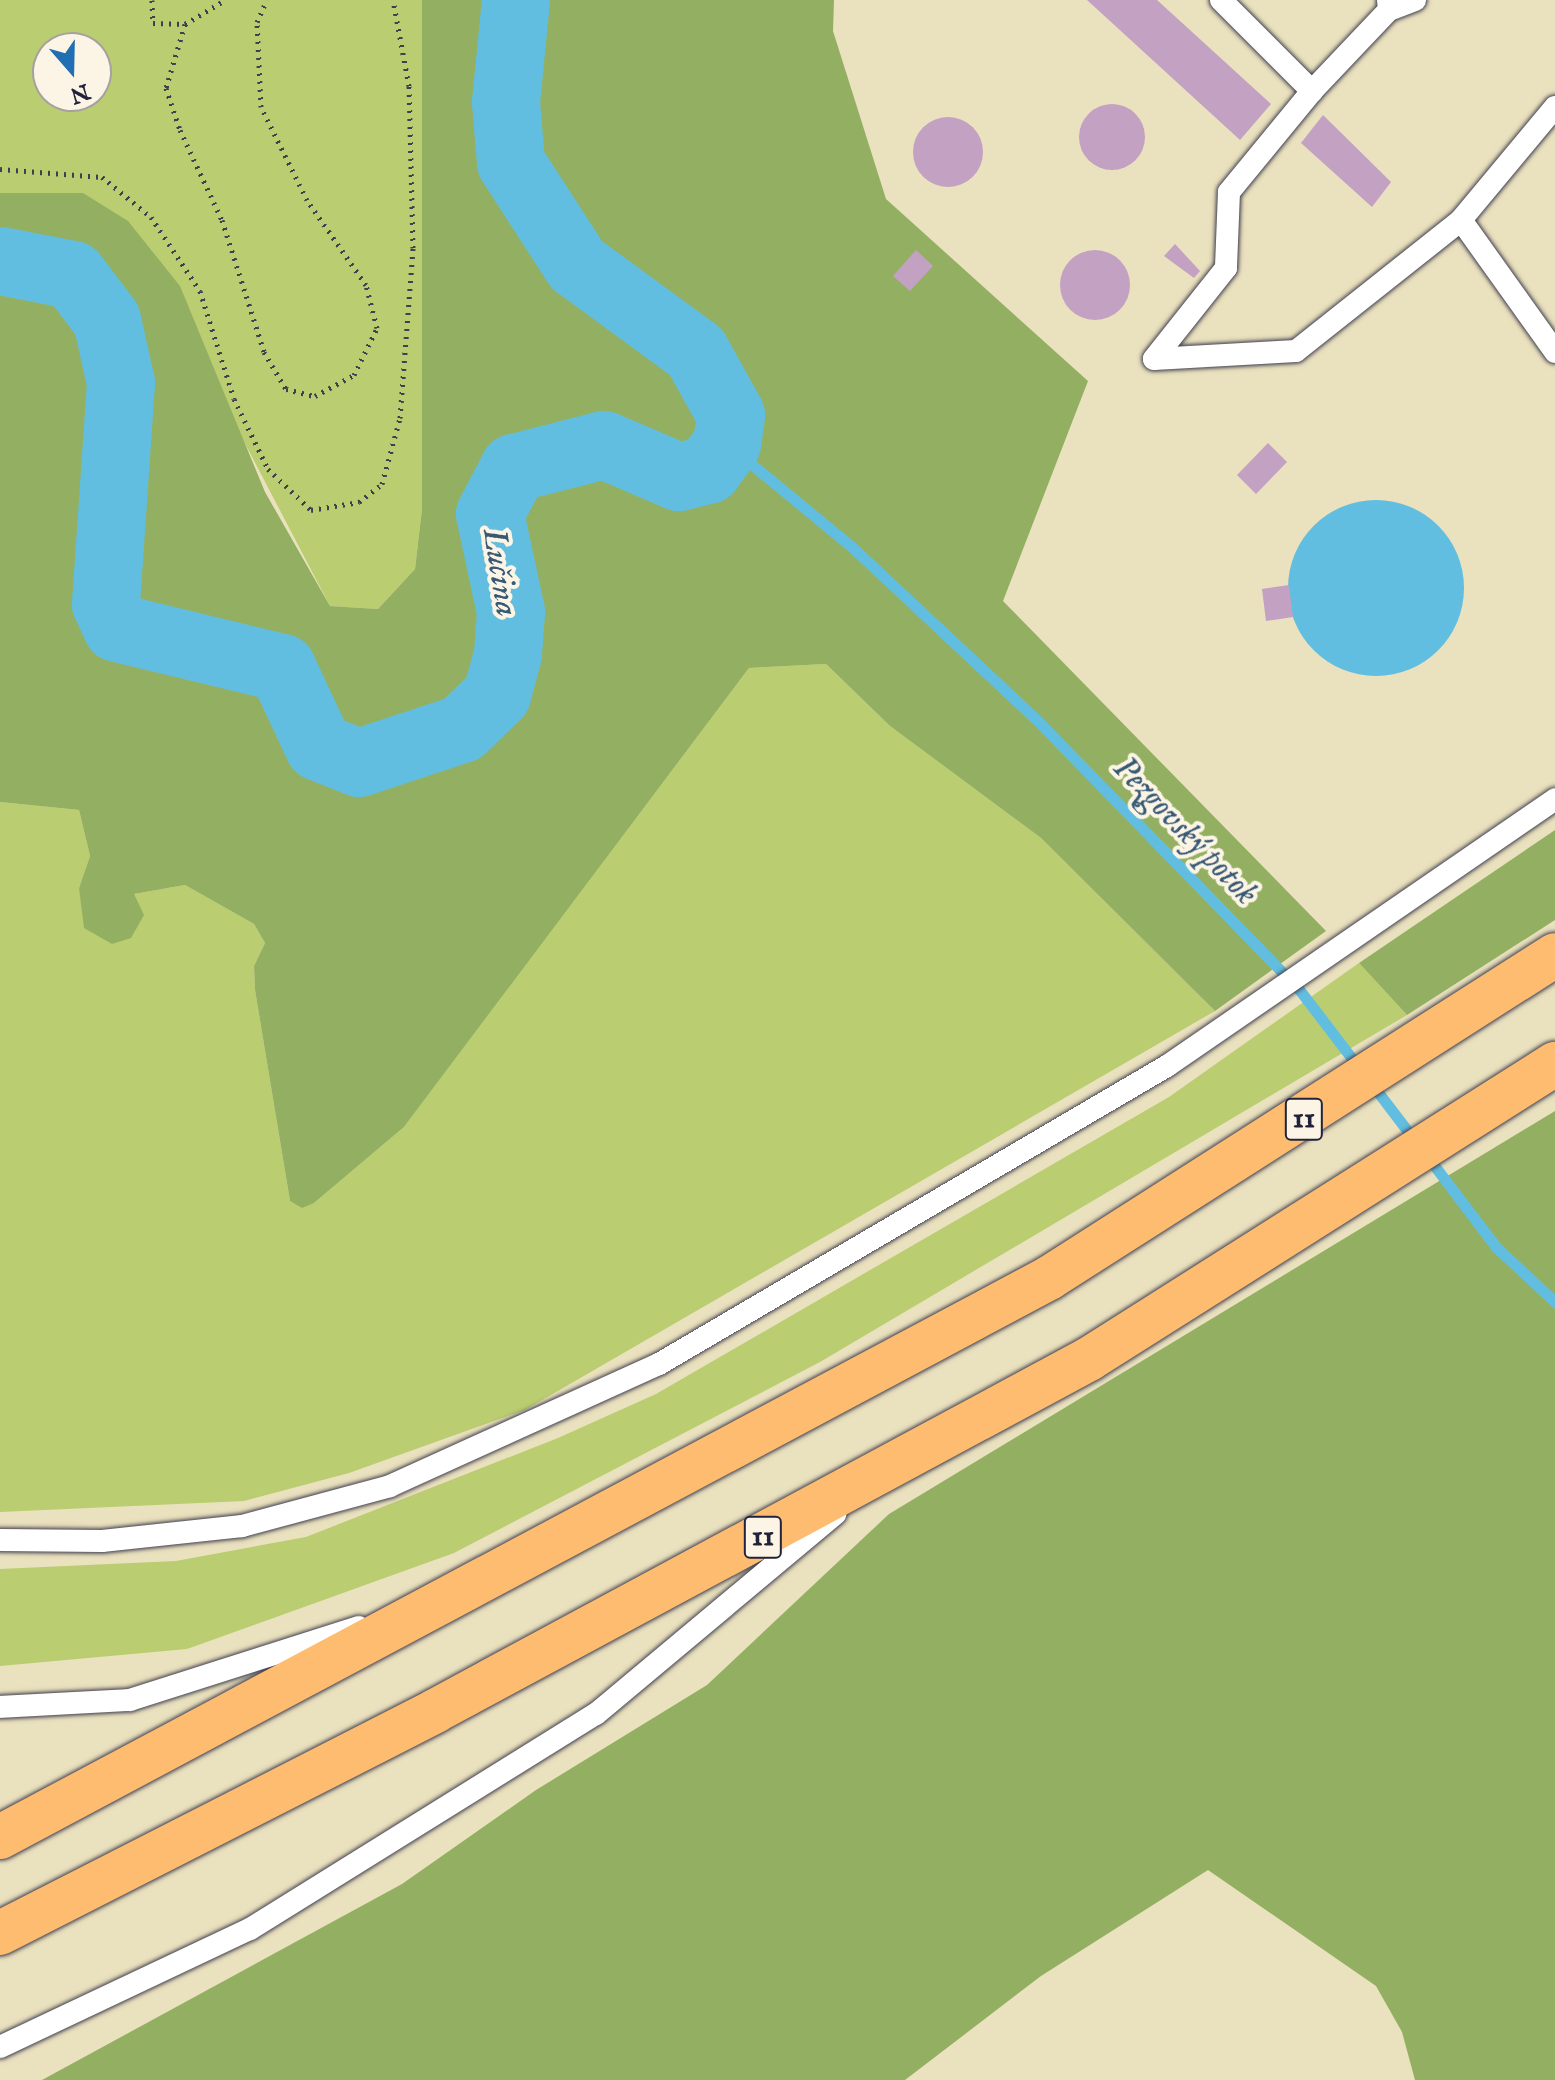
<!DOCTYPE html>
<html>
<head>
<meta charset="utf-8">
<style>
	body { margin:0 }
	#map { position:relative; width:1555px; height:2080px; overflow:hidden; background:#eae1be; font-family:"IM FELL English",serif }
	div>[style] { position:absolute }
	.green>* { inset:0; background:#bacd70 }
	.forest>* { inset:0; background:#93b062 }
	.water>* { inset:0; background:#62bee0 }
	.round { border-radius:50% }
	.stream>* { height:11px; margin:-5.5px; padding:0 5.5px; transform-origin:5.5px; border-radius:5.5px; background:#62bee0 }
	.river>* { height:68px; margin:-34px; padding:0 34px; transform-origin:34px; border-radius:34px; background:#62bee0 }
	.building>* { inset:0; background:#c2a1c2 }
	.path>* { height:5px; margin-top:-2.5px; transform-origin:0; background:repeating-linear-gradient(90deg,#403f4f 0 2px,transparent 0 8px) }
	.roads { filter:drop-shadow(0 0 2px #403f4f) drop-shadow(0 0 2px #403f4f) }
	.lane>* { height:22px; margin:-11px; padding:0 11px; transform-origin:11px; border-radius:11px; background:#fff }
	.highway>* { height:44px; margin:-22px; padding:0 22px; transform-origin:22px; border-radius:22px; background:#febc70 }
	span { translate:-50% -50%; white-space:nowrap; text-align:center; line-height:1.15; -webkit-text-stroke:8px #fcf5e5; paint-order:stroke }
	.shield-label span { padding:2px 6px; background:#fcf5e5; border:2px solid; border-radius:6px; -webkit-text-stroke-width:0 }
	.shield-label { font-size:30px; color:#22223b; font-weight:700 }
	.water-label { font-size:34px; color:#385975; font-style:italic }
	.north { position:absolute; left:32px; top:32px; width:80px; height:80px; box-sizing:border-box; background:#fcf5e5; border:2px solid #a5a1a1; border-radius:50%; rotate:160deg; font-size:22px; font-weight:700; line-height:32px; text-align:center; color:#22223b }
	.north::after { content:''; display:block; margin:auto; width:28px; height:36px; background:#1f6fb2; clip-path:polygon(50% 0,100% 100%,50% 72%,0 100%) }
</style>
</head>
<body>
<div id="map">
	<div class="green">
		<i style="clip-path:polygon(evenodd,0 0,422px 0,422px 509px,415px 569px,378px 609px,330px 606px,228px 411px,83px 193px,0 193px,0 0,48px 48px,96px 48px,96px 96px,48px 96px,48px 48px)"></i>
		<i style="clip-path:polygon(826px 664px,890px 726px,1041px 838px,1215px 1011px,525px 1410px,349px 1473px,244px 1501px,0 1512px,0 802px,79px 810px,90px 856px,79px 888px,134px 894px,185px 885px,254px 924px,265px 943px,254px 966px,255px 990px,290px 1201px,314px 1203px,404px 1127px,749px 668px)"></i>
		<i style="clip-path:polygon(1359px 963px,1407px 1015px,820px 1362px,454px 1553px,187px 1649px,0 1666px,0 1569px,176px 1561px,306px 1537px,558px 1438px,656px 1394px,1169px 1097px)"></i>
	</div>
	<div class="forest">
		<i style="clip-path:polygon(422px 0,834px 0,833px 31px,886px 199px,1088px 381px,1003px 601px,1326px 931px,1215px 1011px,1041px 838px,890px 726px,826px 664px,749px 668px,404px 1127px,314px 1203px,302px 1208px,290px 1201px,255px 990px,254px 966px,265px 943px,254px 924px,185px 885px,134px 894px,144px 915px,131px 938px,112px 944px,84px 928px,79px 888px,90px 856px,79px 810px,0 802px,0 193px,83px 193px,128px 221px,180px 286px,265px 492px,330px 606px,378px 609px,415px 569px,422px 509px)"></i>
		<i style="clip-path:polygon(1555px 830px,1555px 920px,1407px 1015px,1359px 963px)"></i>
		<i style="clip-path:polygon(1555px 1111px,1555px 2080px,1415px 2080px,1402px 2032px,1376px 1986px,1208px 1870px,1041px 1976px,905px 2080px,42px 2080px,402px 1884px,536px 1790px,707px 1685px,889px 1514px)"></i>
	</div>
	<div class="water">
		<i class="round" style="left:1288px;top:500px;width:176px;height:176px"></i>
	</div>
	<div class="stream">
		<i style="left:727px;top:444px;width:162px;rotate:39.5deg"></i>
		<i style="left:852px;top:547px;width:252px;rotate:43.1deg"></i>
		<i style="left:1036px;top:719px;width:376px;rotate:45.8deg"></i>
		<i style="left:1298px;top:988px;width:102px;rotate:52.6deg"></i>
		<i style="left:1371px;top:1083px;width:74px;rotate:52.7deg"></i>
		<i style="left:1427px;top:1156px;width:114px;rotate:52.8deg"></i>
		<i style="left:1496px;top:1247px;width:81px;rotate:43deg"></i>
	</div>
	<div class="river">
		<i style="left:0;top:261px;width:74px;rotate:10.9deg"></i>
		<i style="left:73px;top:275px;width:56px;rotate:52.9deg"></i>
		<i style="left:107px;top:320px;width:65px;rotate:77.5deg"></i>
		<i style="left:121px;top:383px;width:222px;rotate:93.9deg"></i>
		<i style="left:106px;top:604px;width:26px;rotate:65deg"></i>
		<i style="left:117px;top:628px;width:170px;rotate:13.6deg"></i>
		<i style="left:282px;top:668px;width:87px;rotate:64.9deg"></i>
		<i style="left:319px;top:747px;width:43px;rotate:21.8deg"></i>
		<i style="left:359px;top:763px;width:108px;rotate:-18.3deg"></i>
		<i style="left:462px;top:729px;width:49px;rotate:-44.2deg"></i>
		<i style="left:497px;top:695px;width:42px;rotate:-75deg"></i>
		<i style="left:508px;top:654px;width:42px;rotate:-85.9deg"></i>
		<i style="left:511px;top:612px;width:100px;rotate:-102.1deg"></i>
		<i style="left:490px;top:514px;width:52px;rotate:-62.4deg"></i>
		<i style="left:514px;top:468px;width:93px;rotate:-14.3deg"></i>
		<i style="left:604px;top:445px;width:82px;rotate:23.1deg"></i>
		<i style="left:679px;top:477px;width:30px;rotate:-14deg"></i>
		<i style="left:708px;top:470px;width:32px;rotate:-54deg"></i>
		<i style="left:727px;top:444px;width:29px;rotate:-82deg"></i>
		<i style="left:731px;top:415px;width:72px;rotate:-119.1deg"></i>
		<i style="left:696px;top:352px;width:147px;rotate:-143.8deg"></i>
		<i style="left:577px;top:265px;width:121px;rotate:-122.9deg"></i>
		<i style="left:511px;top:163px;width:61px;rotate:-94.7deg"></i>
		<i style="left:506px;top:102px;width:102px;rotate:-84.4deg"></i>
	</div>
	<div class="building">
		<i style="clip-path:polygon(1087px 0,1157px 0,1271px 104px,1240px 140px)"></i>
		<i class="round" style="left:1079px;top:104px;width:66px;height:66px"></i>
		<i style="clip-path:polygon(1323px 115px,1391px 182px,1372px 207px,1301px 143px)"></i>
		<i class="round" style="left:913px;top:117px;width:70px;height:70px"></i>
		<i style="clip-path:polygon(1175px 244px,1200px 271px,1194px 278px,1164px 256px)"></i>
		<i class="round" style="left:1060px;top:250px;width:70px;height:70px"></i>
		<i style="clip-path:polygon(916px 250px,933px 266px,910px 291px,893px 276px)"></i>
		<i style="clip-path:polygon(1268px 443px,1287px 462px,1256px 494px,1237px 475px)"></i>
		<i style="clip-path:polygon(1289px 585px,1293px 617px,1266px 621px,1262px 589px)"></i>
	</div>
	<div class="path">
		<i style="left:152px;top:0;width:23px;rotate:88deg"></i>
		<i style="left:153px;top:23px;width:32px;rotate:2deg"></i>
		<i style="left:185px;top:24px;width:47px;rotate:-31deg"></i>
		<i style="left:185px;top:24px;width:67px;rotate:106.5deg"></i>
		<i style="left:166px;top:88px;width:44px;rotate:71.6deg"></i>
		<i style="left:180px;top:130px;width:99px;rotate:65deg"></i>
		<i style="left:222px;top:220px;width:139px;rotate:72.3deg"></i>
		<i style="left:264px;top:352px;width:43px;rotate:59.3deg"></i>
		<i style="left:286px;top:389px;width:30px;rotate:14deg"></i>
		<i style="left:315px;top:396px;width:44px;rotate:-28.3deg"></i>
		<i style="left:354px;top:375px;width:52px;rotate:-63.9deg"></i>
		<i style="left:377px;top:328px;width:44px;rotate:-104.3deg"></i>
		<i style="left:366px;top:285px;width:103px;rotate:-124.8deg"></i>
		<i style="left:307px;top:200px;width:104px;rotate:-116.3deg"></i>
		<i style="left:261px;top:107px;width:85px;rotate:-92.7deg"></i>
		<i style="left:257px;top:22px;width:24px;rotate:-66deg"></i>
		<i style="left:0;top:169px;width:102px;rotate:4.5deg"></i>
		<i style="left:102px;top:177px;width:63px;rotate:39.2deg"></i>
		<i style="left:151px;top:217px;width:89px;rotate:56.5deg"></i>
		<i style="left:200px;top:291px;width:113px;rotate:72.5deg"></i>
		<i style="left:234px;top:399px;width:78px;rotate:64.1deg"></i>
		<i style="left:268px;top:469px;width:59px;rotate:43.6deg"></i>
		<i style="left:311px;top:510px;width:49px;rotate:-9.5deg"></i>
		<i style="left:359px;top:502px;width:29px;rotate:-38deg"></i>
		<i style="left:382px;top:484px;width:68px;rotate:-74.7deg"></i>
		<i style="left:400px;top:418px;width:170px;rotate:-85.6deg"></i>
		<i style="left:413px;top:248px;width:162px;rotate:-91.4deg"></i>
		<i style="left:409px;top:86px;width:87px;rotate:-100.5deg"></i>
	</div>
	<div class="roads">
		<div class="lane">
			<i style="left:1221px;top:0;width:129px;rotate:45deg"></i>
			<i style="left:1312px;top:91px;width:112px;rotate:-46.5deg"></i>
			<i style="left:1388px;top:0;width:10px;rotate:84deg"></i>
			<i style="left:1389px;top:10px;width:28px;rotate:-21deg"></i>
			<i style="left:1312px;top:91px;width:131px;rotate:129.4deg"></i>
			<i style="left:1229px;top:192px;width:76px;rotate:92.3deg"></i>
			<i style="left:1226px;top:268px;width:116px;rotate:128.4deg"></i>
			<i style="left:1154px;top:359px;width:142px;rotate:-3.2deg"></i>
			<i style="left:1296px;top:351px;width:211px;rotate:-38.4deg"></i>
			<i style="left:1555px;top:107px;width:147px;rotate:129.8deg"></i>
			<i style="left:1461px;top:220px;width:162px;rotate:54.5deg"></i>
			<i style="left:0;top:1540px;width:102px;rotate:0.6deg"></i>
			<i style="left:102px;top:1541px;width:141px;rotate:-6.1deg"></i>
			<i style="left:242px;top:1526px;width:153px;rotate:-15.1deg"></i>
			<i style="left:390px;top:1486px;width:295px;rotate:-24.4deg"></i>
			<i style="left:659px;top:1364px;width:589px;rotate:-30.4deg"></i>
			<i style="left:1167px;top:1066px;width:471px;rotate:-34.5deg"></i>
			<i style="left:0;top:1707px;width:130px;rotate:-3.1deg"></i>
			<i style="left:130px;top:1700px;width:240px;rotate:-17.7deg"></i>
			<i style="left:0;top:2047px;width:276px;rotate:-25.3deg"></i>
			<i style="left:250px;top:1929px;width:407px;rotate:-31.9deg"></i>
			<i style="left:596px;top:1714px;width:312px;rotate:-39.9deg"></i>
		</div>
		<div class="highway">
			<i style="left:0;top:1837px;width:1189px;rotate:-28.05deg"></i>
			<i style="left:1049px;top:1278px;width:600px;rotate:-32.55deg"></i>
			<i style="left:0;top:1933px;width:488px;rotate:-27deg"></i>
			<i style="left:435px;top:1711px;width:743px;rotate:-28.29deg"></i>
			<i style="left:1089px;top:1359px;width:552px;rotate:-32.34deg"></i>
		</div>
	</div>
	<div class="shield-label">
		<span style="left:1304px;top:1119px">11</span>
		<span style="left:763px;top:1537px">11</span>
	</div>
	<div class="water-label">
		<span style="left:500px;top:572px;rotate:81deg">Lučina</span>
		<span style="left:1185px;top:831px;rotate:46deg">Pezgovský potok</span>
	</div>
	<div class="north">N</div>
</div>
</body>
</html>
